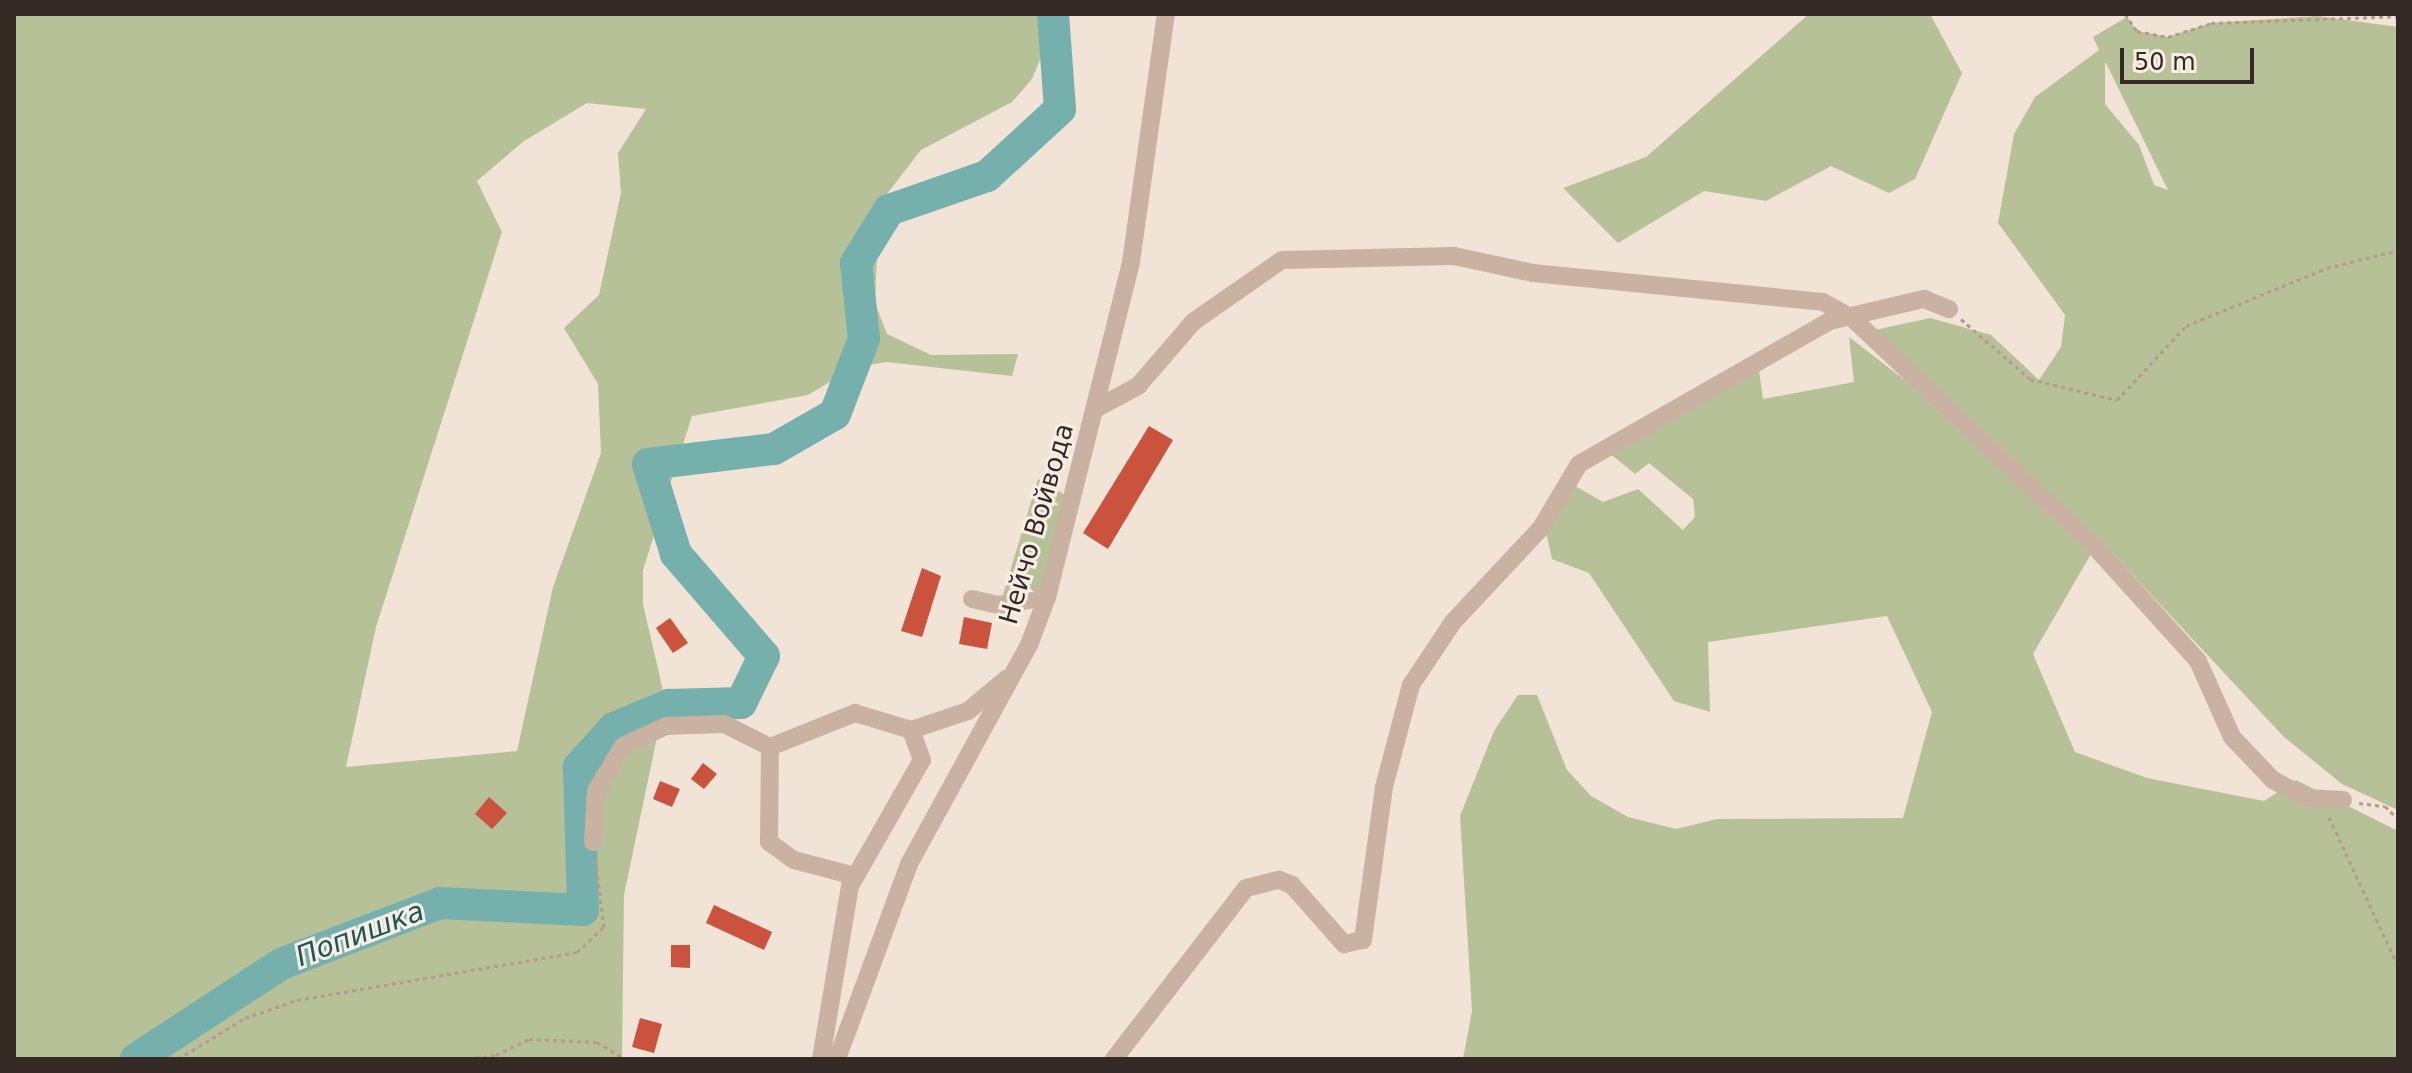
<!DOCTYPE html>
<html>
<head>
<meta charset="utf-8">
<style>
	body { margin:0 }
	#map { position:relative; width:2412px; height:1073px; overflow:hidden; background:#f2e3d7; font-family:"DejaVu Sans",sans-serif }
	div>[style] { position:absolute }
	.green>* { inset:0; background:#b7c197 }
	.river>* { height:32px; margin:-16px; padding:0 16px; transform-origin:16px; border-radius:16px; background:#75b0ad }
	.building>* { inset:0; background:#cb533d }
	.path>* { height:3px; margin-top:-1.5px; transform-origin:0; background:repeating-linear-gradient(90deg,#b69b8d 0 4px,transparent 0 8px) }
	.minor>* { height:18px; margin:-9px; padding:0 9px; transform-origin:9px; border-radius:9px; background:#cab2a3 }
	span { translate:-50% -50%; white-space:nowrap; text-align:center; line-height:1.15; -webkit-text-stroke:6px #faeee4; paint-order:stroke }
	.street-label { font-size:26px; color:#352926 }
	.water-label { font-size:28px; color:#1a5856; font-style:italic }
	.frame { position:absolute; inset:0; border:16px solid #352926; pointer-events:none }
	.scale { position:absolute; left:2120px; top:48px; width:134px; height:36px; box-sizing:border-box; border:4px solid #352926; border-top:0; padding-left:10px; font-size:24px; line-height:28px; white-space:nowrap; color:#352926; -webkit-text-stroke:6px #faeee4; paint-order:stroke }
</style>
</head>
<body>
<div id="map">
	<div class="green">
		<i style="clip-path:polygon(evenodd,14px 14px,1059px 14px,1032px 79px,1012px 102px,921px 150px,879px 204px,875px 303px,887px 334px,931px 355px,1018px 354px,1012px 376px,887px 362px,855px 367px,808px 395px,692px 416px,643px 570px,643px 604px,665px 699px,624px 895px,622px 1059px,14px 1059px,14px 14px,587px 103px,646px 109px,618px 153px,621px 193px,599px 295px,564px 328px,598px 384px,601px 453px,553px 587px,517px 751px,346px 767px,376px 627px,502px 232px,477px 181px,524px 141px,587px 103px)"></i>
		<i style="clip-path:polygon(1809px 14px,1930px 14px,1962px 73px,1915px 179px,1889px 193px,1831px 166px,1766px 201px,1704px 191px,1618px 243px,1563px 188px,1646px 157px)"></i>
		<i style="clip-path:polygon(evenodd,2318px 16px,2398px 27px,2398px 810px,2342px 784px,2284px 737px,2113px 554px,1875px 330px,1930px 318px,1991px 335px,2039px 380px,2061px 347px,2065px 315px,1998px 223px,2014px 134px,2035px 97px,2099px 50px,2093px 37px,2127px 17px,2137px 31px,2168px 37px,2211px 23px,2318px 16px,2105px 63px,2106px 63px,2168px 190px,2154px 185px,2139px 145px,2105px 104px,2105px 63px)"></i>
		<i style="clip-path:polygon(1849px 337px,1906px 381px,2091px 554px,2033px 654px,2075px 752px,2147px 778px,2264px 801px,2296px 780px,2398px 831px,2398px 1059px,1463px 1059px,1472px 1011px,1460px 816px,1494px 731px,1518px 695px,1537px 695px,1567px 770px,1591px 796px,1628px 817px,1676px 829px,1717px 819px,1903px 818px,1932px 712px,1887px 616px,1708px 642px,1710px 712px,1674px 701px,1589px 573px,1552px 559px,1545px 528px,1570px 483px,1603px 502px,1638px 489px,1683px 530px,1695px 517px,1693px 499px,1649px 463px,1635px 474px,1602px 447px,1758px 363px,1763px 399px,1854px 382px)"></i>
		<i style="clip-path:polygon(1038px 479px,1065px 495px,1040px 591px,1002px 598px)"></i>
	</div>
	<div class="river">
		<i style="left:136px;top:1059px;width:173px;rotate:-33.2deg"></i>
		<i style="left:281px;top:964px;width:170px;rotate:-21deg"></i>
		<i style="left:440px;top:903px;width:143px;rotate:2.8deg"></i>
		<i style="left:583px;top:910px;width:143px;rotate:-91.6deg"></i>
		<i style="left:579px;top:767px;width:52px;rotate:-48.1deg"></i>
		<i style="left:614px;top:728px;width:60px;rotate:-22.7deg"></i>
		<i style="left:669px;top:705px;width:72px;rotate:-1.6deg"></i>
		<i style="left:741px;top:703px;width:52px;rotate:-63.9deg"></i>
		<i style="left:764px;top:656px;width:135px;rotate:-130.8deg"></i>
		<i style="left:676px;top:554px;width:94px;rotate:-107.3deg"></i>
		<i style="left:648px;top:464px;width:127px;rotate:-6.8deg"></i>
		<i style="left:774px;top:449px;width:70px;rotate:-29.8deg"></i>
		<i style="left:835px;top:414px;width:80px;rotate:-68.9deg"></i>
		<i style="left:864px;top:339px;width:76px;rotate:-96deg"></i>
		<i style="left:856px;top:263px;width:62px;rotate:-58.1deg"></i>
		<i style="left:889px;top:210px;width:104px;rotate:-19.1deg"></i>
		<i style="left:987px;top:176px;width:99px;rotate:-42.5deg"></i>
		<i style="left:1060px;top:109px;width:95px;rotate:-94.2deg"></i>
	</div>
	<div class="building">
		<i style="clip-path:polygon(1149px 426px,1173px 440px,1108px 549px,1083px 533px)"></i>
		<i style="clip-path:polygon(922px 568px,941px 576px,922px 637px,901px 631px)"></i>
		<i style="clip-path:polygon(964px 617px,992px 623px,987px 649px,959px 644px)"></i>
		<i style="clip-path:polygon(670px 618px,688px 643px,673px 653px,656px 628px)"></i>
		<i style="clip-path:polygon(703px 763px,717px 774px,704px 789px,691px 779px)"></i>
		<i style="clip-path:polygon(660px 781px,680px 789px,672px 807px,653px 799px)"></i>
		<i style="clip-path:polygon(489px 797px,507px 813px,492px 829px,475px 814px)"></i>
		<i style="clip-path:polygon(714px 905px,772px 932px,764px 950px,706px 923px)"></i>
		<i style="clip-path:polygon(671px 945px,690px 945px,690px 968px,671px 967px)"></i>
		<i style="clip-path:polygon(640px 1018px,662px 1024px,654px 1053px,632px 1047px)"></i>
	</div>
	<div class="path">
		<i style="left:2125px;top:14px;width:21px;rotate:55deg"></i>
		<i style="left:2137px;top:31px;width:32px;rotate:11deg"></i>
		<i style="left:2168px;top:37px;width:45px;rotate:-18deg"></i>
		<i style="left:2211px;top:23px;width:187px;rotate:-2.1deg"></i>
		<i style="left:1961px;top:319px;width:91px;rotate:41deg"></i>
		<i style="left:2030px;top:379px;width:89px;rotate:13.6deg"></i>
		<i style="left:2117px;top:400px;width:101px;rotate:-47deg"></i>
		<i style="left:2186px;top:326px;width:152px;rotate:-22.4deg"></i>
		<i style="left:2327px;top:268px;width:73px;rotate:-14.2deg"></i>
		<i style="left:1029px;top:548px;width:10px;rotate:17deg"></i>
		<i style="left:2359px;top:803px;width:26px;rotate:7deg"></i>
		<i style="left:2385px;top:806px;width:18px;rotate:45deg"></i>
		<i style="left:2329px;top:817px;width:164px;rotate:65.2deg"></i>
		<i style="left:178px;top:1059px;width:79px;rotate:-31.5deg"></i>
		<i style="left:245px;top:1018px;width:55px;rotate:-19.1deg"></i>
		<i style="left:297px;top:1000px;width:284px;rotate:-9.7deg"></i>
		<i style="left:577px;top:952px;width:37px;rotate:-43deg"></i>
		<i style="left:604px;top:927px;width:71px;rotate:-97.3deg"></i>
		<i style="left:467px;top:1059px;width:29px;rotate:-8deg"></i>
		<i style="left:496px;top:1055px;width:37px;rotate:-26deg"></i>
		<i style="left:529px;top:1039px;width:68px;rotate:2.5deg"></i>
		<i style="left:597px;top:1042px;width:33px;rotate:31deg"></i>
		<i style="left:681px;top:1059px;width:57px"></i>
	</div>
	<div class="minor">
		<i style="left:1097px;top:408px;width:47px;rotate:-28.2deg"></i>
		<i style="left:1138px;top:386px;width:84px;rotate:-49.3deg"></i>
		<i style="left:1193px;top:322px;width:108px;rotate:-34.9deg"></i>
		<i style="left:1282px;top:260px;width:172px;rotate:-1.3deg"></i>
		<i style="left:1454px;top:256px;width:81px;rotate:12.1deg"></i>
		<i style="left:1533px;top:273px;width:291px;rotate:5.7deg"></i>
		<i style="left:1823px;top:302px;width:33px;rotate:29deg"></i>
		<i style="left:1852px;top:318px;width:335px;rotate:43.3deg"></i>
		<i style="left:2096px;top:548px;width:152px;rotate:47.9deg"></i>
		<i style="left:2198px;top:661px;width:83px;rotate:65.9deg"></i>
		<i style="left:2232px;top:737px;width:59px;rotate:46.4deg"></i>
		<i style="left:2273px;top:780px;width:38px;rotate:28deg"></i>
		<i style="left:2307px;top:798px;width:36px;rotate:3deg"></i>
		<i style="left:972px;top:599px;width:28px;rotate:13deg"></i>
		<i style="left:999px;top:605px;width:49px;rotate:-9.5deg"></i>
		<i style="left:770px;top:747px;width:92px;rotate:-21.8deg"></i>
		<i style="left:855px;top:713px;width:59px;rotate:16.9deg"></i>
		<i style="left:911px;top:730px;width:60px;rotate:-18.4deg"></i>
		<i style="left:968px;top:711px;width:50px;rotate:-40.1deg"></i>
		<i style="left:593px;top:842px;width:51px;rotate:-86.6deg"></i>
		<i style="left:596px;top:791px;width:52px;rotate:-59deg"></i>
		<i style="left:623px;top:746px;width:47px;rotate:-24.9deg"></i>
		<i style="left:666px;top:726px;width:58px;rotate:-2deg"></i>
		<i style="left:724px;top:724px;width:51px;rotate:26.6deg"></i>
		<i style="left:770px;top:747px;width:95px;rotate:90.6deg"></i>
		<i style="left:769px;top:842px;width:31px;rotate:36deg"></i>
		<i style="left:794px;top:860px;width:63px;rotate:14.7deg"></i>
		<i style="left:821px;top:1059px;width:175px;rotate:-80.5deg"></i>
		<i style="left:850px;top:886px;width:145px;rotate:-60.3deg"></i>
		<i style="left:922px;top:760px;width:32px;rotate:-110deg"></i>
		<i style="left:837px;top:1059px;width:208px;rotate:-69.7deg"></i>
		<i style="left:909px;top:864px;width:250px;rotate:-61.3deg"></i>
		<i style="left:1029px;top:645px;width:51px;rotate:-69.4deg"></i>
		<i style="left:1047px;top:597px;width:345px;rotate:-75.9deg"></i>
		<i style="left:1131px;top:262px;width:250px;rotate:-82deg"></i>
		<i style="left:1114px;top:1059px;width:216px;rotate:-52.3deg"></i>
		<i style="left:1246px;top:888px;width:34px;rotate:-14deg"></i>
		<i style="left:1279px;top:880px;width:14px;rotate:21deg"></i>
		<i style="left:1292px;top:885px;width:79px;rotate:48.6deg"></i>
		<i style="left:1344px;top:944px;width:19px;rotate:-12deg"></i>
		<i style="left:1363px;top:940px;width:154px;rotate:-82.2deg"></i>
		<i style="left:1384px;top:787px;width:106px;rotate:-75.2deg"></i>
		<i style="left:1411px;top:685px;width:76px;rotate:-56.3deg"></i>
		<i style="left:1453px;top:622px;width:129px;rotate:-46.9deg"></i>
		<i style="left:1541px;top:528px;width:74px;rotate:-59.3deg"></i>
		<i style="left:1579px;top:464px;width:289px;rotate:-29.7deg"></i>
		<i style="left:1830px;top:321px;width:97px;rotate:-13.2deg"></i>
		<i style="left:1924px;top:299px;width:27px;rotate:22deg"></i>
	</div>
	<div class="street-label">
		<span style="left:1037px;top:524px;rotate:-74deg">Нейчо Войвода</span>
	</div>
	<div class="water-label">
		<span style="left:360px;top:934px;rotate:-21deg">Попишка</span>
	</div>
	<div class="frame"></div>
	<div class="scale">50 m</div>
</div>
</body>
</html>
